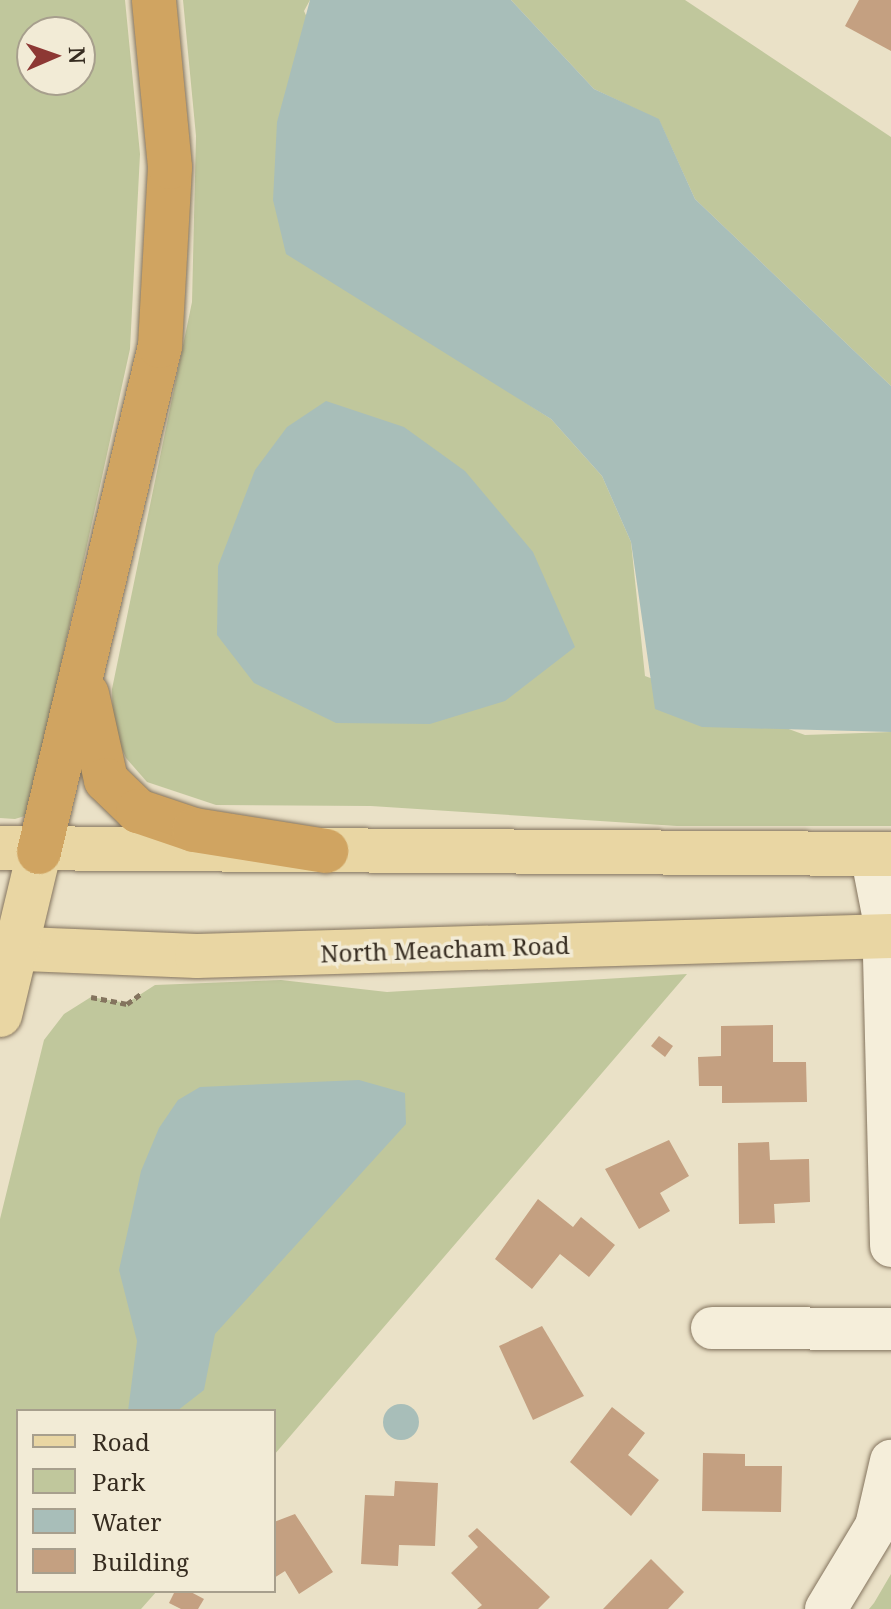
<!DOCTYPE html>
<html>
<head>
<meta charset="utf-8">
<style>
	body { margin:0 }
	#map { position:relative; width:891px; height:1609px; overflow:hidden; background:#eae1c7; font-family:"Noto Serif",serif }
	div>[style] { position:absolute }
	.green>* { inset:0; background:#c0c79c }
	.water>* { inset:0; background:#a8beb9 }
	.round { border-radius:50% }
	.building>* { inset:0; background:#c4a081 }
	.path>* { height:5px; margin-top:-2.5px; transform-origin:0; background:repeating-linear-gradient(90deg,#84745e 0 6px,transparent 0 10px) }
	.roads { filter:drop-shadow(0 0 2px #84745e) drop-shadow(0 0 2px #84745e) }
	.minor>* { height:42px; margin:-21px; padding:0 21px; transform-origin:21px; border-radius:21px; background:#f5eeda }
	.major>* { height:44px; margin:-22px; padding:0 22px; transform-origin:22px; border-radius:22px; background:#e9d6a3 }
	.highway>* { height:44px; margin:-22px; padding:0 22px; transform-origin:22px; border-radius:22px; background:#d0a461 }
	span { translate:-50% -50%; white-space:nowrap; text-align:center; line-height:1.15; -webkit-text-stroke:7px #f2ebd6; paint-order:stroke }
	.street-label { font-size:24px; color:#362c20 }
	.legend { position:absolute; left:16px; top:1409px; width:260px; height:184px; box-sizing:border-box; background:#f2ebd6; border:2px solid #a79f8d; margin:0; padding:10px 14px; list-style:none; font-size:24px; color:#362c20 }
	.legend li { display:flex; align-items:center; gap:16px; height:40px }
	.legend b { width:40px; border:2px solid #a79f8d }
	.north { position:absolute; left:16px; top:16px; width:80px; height:80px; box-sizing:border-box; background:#f2ebd6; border:2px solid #a79f8d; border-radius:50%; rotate:88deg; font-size:22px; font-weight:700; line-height:32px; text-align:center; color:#362c20 }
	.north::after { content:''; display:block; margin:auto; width:28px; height:36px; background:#8d3834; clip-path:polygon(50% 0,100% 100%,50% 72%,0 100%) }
</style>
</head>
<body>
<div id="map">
	<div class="green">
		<i style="clip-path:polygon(evenodd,0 0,125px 0,140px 154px,130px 349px,28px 815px,15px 819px,0 818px,0 0,32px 32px,80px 32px,80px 80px,32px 80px,32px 32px)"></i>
		<i style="clip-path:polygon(183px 0,310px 0,304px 11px,469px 366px,551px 419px,602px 476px,631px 542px,645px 676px,805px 735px,891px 732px,891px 826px,677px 826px,371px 806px,216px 805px,147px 782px,126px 758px,113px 729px,112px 689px,192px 302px,196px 136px)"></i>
		<i style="clip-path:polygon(511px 0,685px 0,891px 137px,891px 386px,695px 199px,659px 120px,594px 89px)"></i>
		<i style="clip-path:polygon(687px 974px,274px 1455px,274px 1411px,18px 1411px,18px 1591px,157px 1591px,141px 1609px,0 1609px,0 1219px,44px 1040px,64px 1014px,91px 997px,127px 1003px,155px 985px,281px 980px,387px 992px)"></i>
		<i style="clip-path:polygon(891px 1574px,891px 1609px,869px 1609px,874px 1603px)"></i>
	</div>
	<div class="water">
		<i style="clip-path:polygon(310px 0,511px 0,594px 89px,659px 119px,695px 199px,891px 386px,891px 732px,702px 727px,655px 709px,631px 542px,602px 476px,551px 419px,286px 254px,273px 200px,277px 122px)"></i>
		<i style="clip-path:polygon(326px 401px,404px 427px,465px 471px,533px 552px,575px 647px,505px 701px,430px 724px,336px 723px,254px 683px,217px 635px,218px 566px,255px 470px,287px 427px)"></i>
		<i style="clip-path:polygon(359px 1080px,405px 1093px,406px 1124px,215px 1334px,204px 1390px,177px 1411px,128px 1411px,137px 1341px,119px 1270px,141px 1171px,159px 1128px,178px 1100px,200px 1087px)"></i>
		<i class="round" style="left:383px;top:1404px;width:36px;height:36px"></i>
	</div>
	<div class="building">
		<i style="clip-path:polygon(859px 0,891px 0,891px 51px,845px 26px)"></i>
		<i style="clip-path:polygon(773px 1025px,773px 1062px,806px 1062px,807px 1102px,722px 1103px,722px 1086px,699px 1086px,698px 1057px,721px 1056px,721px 1026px)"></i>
		<i style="clip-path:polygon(659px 1036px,673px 1046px,665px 1057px,651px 1046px)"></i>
		<i style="clip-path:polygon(669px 1140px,689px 1176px,660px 1193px,670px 1211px,639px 1229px,605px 1169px)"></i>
		<i style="clip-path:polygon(769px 1142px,770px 1160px,809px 1159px,810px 1202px,774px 1204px,775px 1223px,739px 1224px,738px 1143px)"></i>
		<i style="clip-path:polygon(538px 1199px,573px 1227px,581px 1217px,615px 1245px,589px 1277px,560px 1254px,532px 1289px,495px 1259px)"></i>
		<i style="clip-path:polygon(542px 1326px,584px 1396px,533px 1420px,499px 1346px)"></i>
		<i style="clip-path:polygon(612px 1407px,645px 1433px,628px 1455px,659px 1480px,631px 1516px,570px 1462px)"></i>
		<i style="clip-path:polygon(703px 1453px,745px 1454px,745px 1466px,782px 1466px,781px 1512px,702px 1511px)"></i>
		<i style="clip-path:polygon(395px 1481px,438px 1483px,435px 1546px,399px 1545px,398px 1566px,361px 1564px,365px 1495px,394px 1496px)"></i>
		<i style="clip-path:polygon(295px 1514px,333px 1572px,299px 1594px,285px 1571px,274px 1578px,274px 1522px)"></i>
		<i style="clip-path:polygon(477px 1528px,550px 1597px,538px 1609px,477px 1609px,482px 1605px,451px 1573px,478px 1547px,468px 1536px)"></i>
		<i style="clip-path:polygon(651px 1559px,684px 1592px,668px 1609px,603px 1609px)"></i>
		<i style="clip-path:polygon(175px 1591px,189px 1591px,204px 1599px,198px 1609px,181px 1609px,169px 1603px)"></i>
	</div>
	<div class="path">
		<i style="left:91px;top:997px;width:37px;rotate:11deg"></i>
		<i style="left:127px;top:1004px;width:19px;rotate:-36deg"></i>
	</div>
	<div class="roads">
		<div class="minor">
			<i style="left:871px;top:853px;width:63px;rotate:79deg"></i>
			<i style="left:883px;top:915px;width:331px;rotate:88.6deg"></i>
			<i style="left:712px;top:1328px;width:179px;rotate:0.3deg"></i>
			<i style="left:826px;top:1609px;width:97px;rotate:-58.9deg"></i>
			<i style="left:876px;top:1526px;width:67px;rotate:-77deg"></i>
		</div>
		<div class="major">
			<i style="left:0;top:848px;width:891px;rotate:0.39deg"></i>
			<i style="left:0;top:948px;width:197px;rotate:2.3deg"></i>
			<i style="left:197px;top:956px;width:694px;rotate:-1.65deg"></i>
			<i style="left:0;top:1015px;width:168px;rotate:-76.5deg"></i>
		</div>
		<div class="highway">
			<i style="left:87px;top:694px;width:88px;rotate:77.5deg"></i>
			<i style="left:106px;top:780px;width:45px;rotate:44.1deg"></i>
			<i style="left:138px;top:811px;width:59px;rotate:18.7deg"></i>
			<i style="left:194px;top:830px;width:134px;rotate:9deg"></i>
			<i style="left:39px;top:852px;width:520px;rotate:-76.55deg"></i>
			<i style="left:160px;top:346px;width:179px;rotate:-86.8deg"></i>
			<i style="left:170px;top:167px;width:168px;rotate:-95.5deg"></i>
		</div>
	</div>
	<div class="street-label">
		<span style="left:445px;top:949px;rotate:-2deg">North Meacham Road</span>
	</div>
	<ul class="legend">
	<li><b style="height:10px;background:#e9d6a3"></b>Road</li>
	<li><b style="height:22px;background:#c0c79c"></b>Park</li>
	<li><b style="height:22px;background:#a8beb9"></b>Water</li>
	<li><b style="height:22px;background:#c4a081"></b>Building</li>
	</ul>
	<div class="north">N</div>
</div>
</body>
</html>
